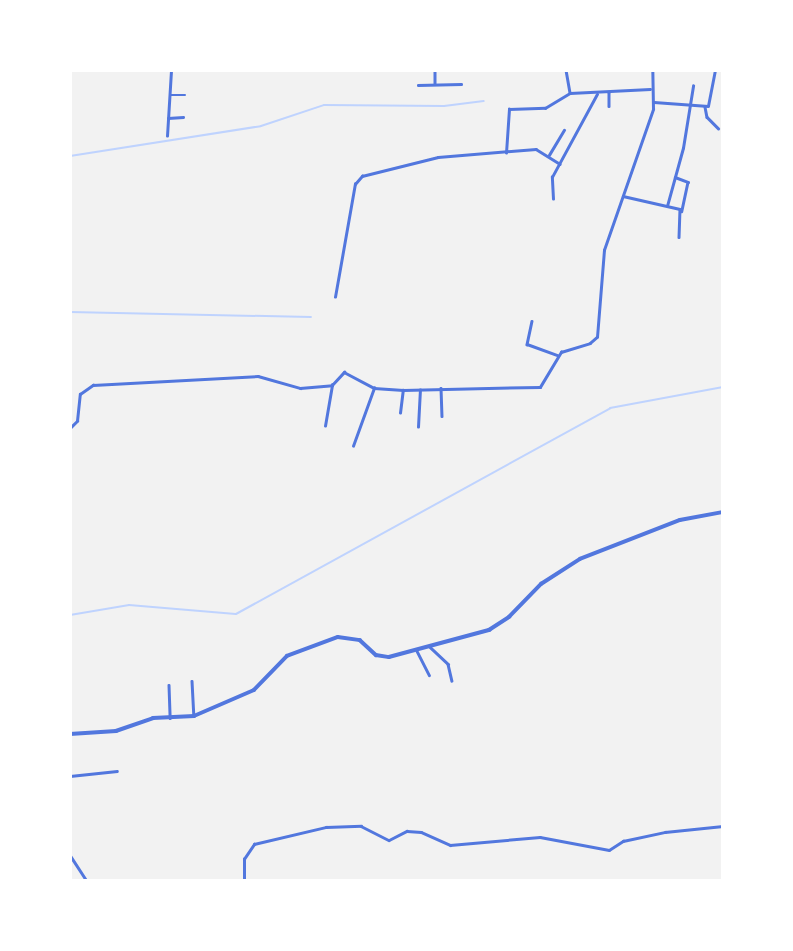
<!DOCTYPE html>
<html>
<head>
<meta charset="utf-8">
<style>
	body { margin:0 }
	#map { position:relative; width:793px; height:951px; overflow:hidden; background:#f2f2f2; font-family:"Zilla Slab",serif }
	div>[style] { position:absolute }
	.stream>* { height:2px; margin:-1px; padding:0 1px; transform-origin:1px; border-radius:1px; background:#bfd3fe }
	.minor>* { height:2.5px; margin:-1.25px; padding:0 1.25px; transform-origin:1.25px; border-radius:1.25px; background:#5277de }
	.tertiary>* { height:3.5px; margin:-1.75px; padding:0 1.75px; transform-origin:1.75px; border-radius:1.75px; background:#5277de }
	span { translate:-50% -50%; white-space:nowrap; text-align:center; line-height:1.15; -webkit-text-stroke:5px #fff; paint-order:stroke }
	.frame { position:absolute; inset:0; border:72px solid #fff; pointer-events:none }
</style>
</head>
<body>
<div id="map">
	<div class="stream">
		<i style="left:70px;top:156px;width:193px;rotate:-8.9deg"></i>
		<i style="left:261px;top:126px;width:66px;rotate:-18.4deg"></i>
		<i style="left:324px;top:105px;width:120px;rotate:0.5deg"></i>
		<i style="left:444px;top:106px;width:40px;rotate:-7.1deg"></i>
		<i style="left:70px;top:312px;width:241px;rotate:1.2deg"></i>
		<i style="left:70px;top:615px;width:60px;rotate:-9.6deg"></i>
		<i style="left:129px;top:605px;width:107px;rotate:4.8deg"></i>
		<i style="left:236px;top:614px;width:427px;rotate:-28.8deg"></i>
		<i style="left:610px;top:408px;width:115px;rotate:-10.5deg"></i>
	</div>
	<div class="minor">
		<i style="left:435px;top:70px;width:14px;rotate:90deg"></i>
		<i style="left:566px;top:70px;width:23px;rotate:80deg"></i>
		<i style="left:418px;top:85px;width:43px;rotate:-1.3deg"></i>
		<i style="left:609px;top:93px;width:13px;rotate:90deg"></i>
		<i style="left:170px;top:95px;width:15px"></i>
		<i style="left:654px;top:102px;width:54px;rotate:4.2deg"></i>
		<i style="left:708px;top:106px;width:37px;rotate:-79deg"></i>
		<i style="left:705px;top:107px;width:10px;rotate:79deg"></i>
		<i style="left:707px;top:117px;width:16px;rotate:45deg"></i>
		<i style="left:168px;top:118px;width:15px;rotate:-4deg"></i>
		<i style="left:167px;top:136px;width:66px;rotate:-86.5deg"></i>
		<i style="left:506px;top:153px;width:44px;rotate:-86.1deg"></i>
		<i style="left:509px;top:109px;width:36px;rotate:-2deg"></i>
		<i style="left:545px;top:108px;width:29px;rotate:-31deg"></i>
		<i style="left:570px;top:93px;width:80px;rotate:-2.9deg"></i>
		<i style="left:549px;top:155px;width:29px;rotate:-59deg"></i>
		<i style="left:675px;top:177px;width:14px;rotate:21deg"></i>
		<i style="left:688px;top:182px;width:30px;rotate:102deg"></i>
		<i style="left:623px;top:196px;width:58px;rotate:12.8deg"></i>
		<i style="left:680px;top:209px;width:28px;rotate:92deg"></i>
		<i style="left:553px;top:199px;width:22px;rotate:-93deg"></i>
		<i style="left:552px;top:177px;width:94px;rotate:-61.5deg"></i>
		<i style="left:667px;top:206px;width:60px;rotate:-74.6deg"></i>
		<i style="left:683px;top:148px;width:63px;rotate:-80.8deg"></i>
		<i style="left:335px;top:297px;width:115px;rotate:-80deg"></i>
		<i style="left:355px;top:184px;width:11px;rotate:-49deg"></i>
		<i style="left:362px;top:176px;width:78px;rotate:-14deg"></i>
		<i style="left:438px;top:157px;width:98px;rotate:-4.7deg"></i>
		<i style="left:536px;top:149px;width:28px;rotate:32deg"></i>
		<i style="left:532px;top:321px;width:24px;rotate:102deg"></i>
		<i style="left:527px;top:344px;width:32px;rotate:20deg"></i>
		<i style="left:441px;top:388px;width:28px;rotate:88deg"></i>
		<i style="left:400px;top:413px;width:23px;rotate:-83deg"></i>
		<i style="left:325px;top:426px;width:42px;rotate:-80.3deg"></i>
		<i style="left:418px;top:427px;width:37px;rotate:-87deg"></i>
		<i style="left:70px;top:428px;width:10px;rotate:-45deg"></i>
		<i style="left:77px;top:421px;width:27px;rotate:-84deg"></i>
		<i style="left:80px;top:394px;width:16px;rotate:-35deg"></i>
		<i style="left:93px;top:385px;width:165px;rotate:-3.1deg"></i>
		<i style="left:258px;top:376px;width:44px;rotate:15.9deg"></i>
		<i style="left:300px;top:388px;width:32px;rotate:-5deg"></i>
		<i style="left:332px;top:385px;width:18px;rotate:-47deg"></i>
		<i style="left:344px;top:372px;width:34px;rotate:28deg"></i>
		<i style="left:374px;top:388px;width:29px;rotate:4deg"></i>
		<i style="left:403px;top:390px;width:137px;rotate:-1.3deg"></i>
		<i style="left:540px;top:387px;width:41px;rotate:-59deg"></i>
		<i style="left:561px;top:352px;width:30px;rotate:-17deg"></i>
		<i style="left:590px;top:343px;width:9px;rotate:-41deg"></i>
		<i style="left:597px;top:337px;width:87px;rotate:-85.4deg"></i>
		<i style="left:604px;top:250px;width:149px;rotate:-70.8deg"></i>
		<i style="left:653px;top:109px;width:39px;rotate:-91deg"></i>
		<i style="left:353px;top:446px;width:62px;rotate:-70.1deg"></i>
		<i style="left:430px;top:647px;width:25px;rotate:43deg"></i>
		<i style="left:448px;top:664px;width:17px;rotate:77deg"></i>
		<i style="left:417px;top:651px;width:27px;rotate:63deg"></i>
		<i style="left:192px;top:681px;width:35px;rotate:87deg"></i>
		<i style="left:169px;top:685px;width:33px;rotate:88deg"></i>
		<i style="left:70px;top:776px;width:47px;rotate:-6.1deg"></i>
		<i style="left:70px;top:855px;width:31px;rotate:57deg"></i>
		<i style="left:244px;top:881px;width:22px;rotate:-90deg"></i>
		<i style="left:244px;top:859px;width:18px;rotate:-56deg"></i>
		<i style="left:254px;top:844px;width:74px;rotate:-13.3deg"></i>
		<i style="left:326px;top:827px;width:35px;rotate:-2deg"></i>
		<i style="left:361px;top:826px;width:31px;rotate:27deg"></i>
		<i style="left:389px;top:840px;width:20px;rotate:-27deg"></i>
		<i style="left:407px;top:831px;width:14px;rotate:4deg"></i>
		<i style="left:421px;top:832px;width:32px;rotate:24deg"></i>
		<i style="left:450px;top:845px;width:90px;rotate:-5.1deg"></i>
		<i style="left:540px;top:837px;width:70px;rotate:10.7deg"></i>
		<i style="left:609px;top:850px;width:17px;rotate:-33deg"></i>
		<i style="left:623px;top:841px;width:43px;rotate:-12.1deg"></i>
		<i style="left:665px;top:832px;width:58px;rotate:-5.9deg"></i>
	</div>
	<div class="tertiary">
		<i style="left:70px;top:734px;width:46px;rotate:-3.7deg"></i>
		<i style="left:116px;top:731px;width:39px;rotate:-19deg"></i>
		<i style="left:153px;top:718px;width:41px;rotate:-2.8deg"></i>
		<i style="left:194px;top:716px;width:65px;rotate:-23.4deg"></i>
		<i style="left:254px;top:690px;width:47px;rotate:-45.9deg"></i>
		<i style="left:287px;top:656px;width:54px;rotate:-20.4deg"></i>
		<i style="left:338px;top:637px;width:22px;rotate:8deg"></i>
		<i style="left:360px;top:640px;width:22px;rotate:43deg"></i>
		<i style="left:376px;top:655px;width:13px;rotate:9deg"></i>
		<i style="left:389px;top:657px;width:104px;rotate:-15.1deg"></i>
		<i style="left:489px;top:630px;width:24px;rotate:-33deg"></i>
		<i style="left:509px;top:617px;width:46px;rotate:-45.9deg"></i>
		<i style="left:541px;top:584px;width:46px;rotate:-32.7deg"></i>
		<i style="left:580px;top:559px;width:107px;rotate:-21.3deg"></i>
		<i style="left:680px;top:520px;width:44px;rotate:-10.5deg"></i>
	</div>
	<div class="frame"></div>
</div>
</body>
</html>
